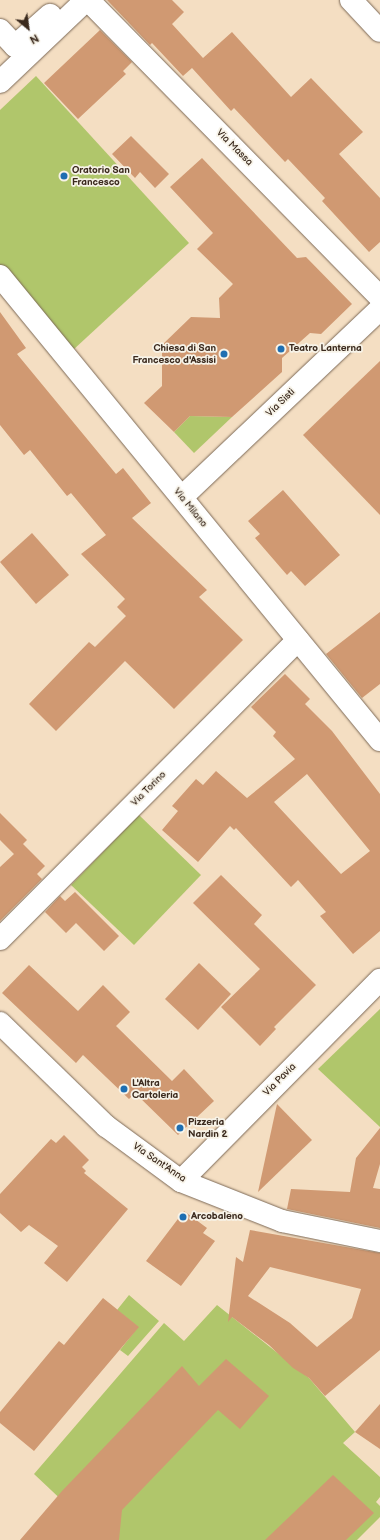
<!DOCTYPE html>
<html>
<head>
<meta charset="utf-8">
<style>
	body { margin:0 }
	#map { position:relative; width:380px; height:1540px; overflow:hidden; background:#f4dec2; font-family:"Balsamiq Sans",sans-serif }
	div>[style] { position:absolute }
	.green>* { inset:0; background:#b0c66b }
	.building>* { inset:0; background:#d09972 }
	.roads { filter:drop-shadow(0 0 1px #7c6957) drop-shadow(0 0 1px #7c6957) }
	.minor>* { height:22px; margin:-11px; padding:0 11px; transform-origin:11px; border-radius:11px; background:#fff }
	.dots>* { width:11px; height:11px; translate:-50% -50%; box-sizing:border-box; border:2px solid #f7f3e8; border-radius:50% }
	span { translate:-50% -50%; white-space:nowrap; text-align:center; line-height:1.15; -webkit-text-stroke:3.5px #f7f3e8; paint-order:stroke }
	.street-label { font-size:10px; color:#3b2a1e }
	.poi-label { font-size:10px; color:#3b2a1e; font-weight:700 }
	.left { translate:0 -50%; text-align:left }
	.right { translate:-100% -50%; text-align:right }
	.north { position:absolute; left:8px; top:8px; width:40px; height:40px; -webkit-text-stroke:3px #f7f3e8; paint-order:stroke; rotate:151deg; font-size:11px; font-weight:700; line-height:16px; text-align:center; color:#3b2a1e }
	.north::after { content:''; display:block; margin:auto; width:14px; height:18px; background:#3b2a1e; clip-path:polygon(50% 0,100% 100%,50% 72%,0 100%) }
</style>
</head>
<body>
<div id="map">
	<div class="green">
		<i style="clip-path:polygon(36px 76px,189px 243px,73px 350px,0 265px,0 110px)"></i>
		<i style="clip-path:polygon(190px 416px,232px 417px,194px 453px,174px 432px)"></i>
		<i style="clip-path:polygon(139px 815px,201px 875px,134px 945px,71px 885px)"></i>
		<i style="clip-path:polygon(380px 1009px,380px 1127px,318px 1069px)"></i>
		<i style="clip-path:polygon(129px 1295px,159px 1321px,128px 1356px,120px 1350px,138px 1327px,117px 1310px)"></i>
		<i style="clip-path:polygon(217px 1305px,309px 1378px,355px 1432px,343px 1443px,380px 1477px,380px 1497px,376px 1502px,380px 1506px,380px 1517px,357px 1540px,104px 1540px,34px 1474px,164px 1323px,184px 1341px)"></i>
	</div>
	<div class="building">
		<i style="clip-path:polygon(107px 0,172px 0,184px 12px,172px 24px,203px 58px,232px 32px,291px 97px,311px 78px,363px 132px,339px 154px,380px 198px,380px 242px,369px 252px,322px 201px,325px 198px,288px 159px,285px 162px,234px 108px,231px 111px,192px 68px,183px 76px,152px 43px,150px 45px)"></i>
		<i style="clip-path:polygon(100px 30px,132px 62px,123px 71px,126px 74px,78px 119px,44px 83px)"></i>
		<i style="clip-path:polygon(131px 136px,169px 174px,155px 188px,140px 172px,135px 178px,112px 154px)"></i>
		<i style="clip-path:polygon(202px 158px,297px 258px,306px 257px,352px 304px,321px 334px,310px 333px,282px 358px,282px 372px,232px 417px,190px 416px,174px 432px,144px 403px,162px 386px,162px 345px,191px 317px,220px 318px,219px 298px,233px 284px,197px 249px,213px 233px,170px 187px)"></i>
		<i style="clip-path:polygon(0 312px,26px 348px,17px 354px,116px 474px,123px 468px,151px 503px,132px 518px,207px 590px,199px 597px,243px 640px,174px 709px,125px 661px,56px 731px,29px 704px,89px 642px,95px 647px,126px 616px,117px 607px,125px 599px,81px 554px,106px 535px,71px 493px,67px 496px,30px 450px,24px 455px,0 425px)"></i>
		<i style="clip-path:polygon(380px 361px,380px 515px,303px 435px)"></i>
		<i style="clip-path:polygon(283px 490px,340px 555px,305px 586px,291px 571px,287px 575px,255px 538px,260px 534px,248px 521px)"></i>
		<i style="clip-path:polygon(32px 533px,69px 575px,36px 604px,0 562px)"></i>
		<i style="clip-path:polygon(380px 612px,380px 684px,362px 698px,326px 654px)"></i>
		<i style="clip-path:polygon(evenodd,285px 674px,310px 699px,305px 704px,332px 731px,380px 794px,380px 931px,353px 954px,320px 916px,326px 912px,298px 880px,291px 887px,236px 828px,234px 830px,230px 826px,198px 862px,162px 830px,178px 811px,172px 806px,196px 779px,203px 785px,216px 771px,247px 798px,295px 759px,273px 736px,276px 732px,251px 707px,285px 674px,307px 774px,370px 851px,341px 874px,274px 802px,307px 774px)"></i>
		<i style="clip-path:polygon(0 813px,27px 840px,23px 844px,45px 866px,37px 874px,42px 879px,0 921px,0 867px,14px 854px,0 840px)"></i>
		<i style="clip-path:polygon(221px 875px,262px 915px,254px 924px,316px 985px,274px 1027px,276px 1029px,260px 1046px,221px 1007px,260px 969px,193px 903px)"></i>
		<i style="clip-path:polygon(75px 892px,119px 936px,104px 951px,76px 923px,66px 933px,45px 912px,60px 896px,65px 901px)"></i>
		<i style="clip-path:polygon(199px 963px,231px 994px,198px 1030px,165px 999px)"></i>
		<i style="clip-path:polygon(29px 965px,78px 1011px,103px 985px,130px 1012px,116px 1026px,172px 1081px,184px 1069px,214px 1101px,178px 1135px,135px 1093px,129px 1099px,83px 1055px,76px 1063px,2px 993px)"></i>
		<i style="clip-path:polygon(277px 1104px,312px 1140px,258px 1192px)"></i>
		<i style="clip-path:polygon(380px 1128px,380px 1164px,373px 1188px,380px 1189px,380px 1228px,287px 1209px,291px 1189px,350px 1192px,356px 1158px)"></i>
		<i style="clip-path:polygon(64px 1135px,89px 1160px,82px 1167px,86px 1171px,84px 1173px,128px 1209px,67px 1282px,44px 1263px,58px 1246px,29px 1225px,21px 1232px,0 1213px,0 1194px,51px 1139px,56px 1143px)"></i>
		<i style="clip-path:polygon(184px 1211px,207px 1228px,203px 1233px,215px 1241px,181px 1286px,146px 1261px)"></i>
		<i style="clip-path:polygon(evenodd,250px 1230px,380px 1253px,380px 1350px,325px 1396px,309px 1378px,293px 1368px,269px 1345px,232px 1317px,228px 1322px,236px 1257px,243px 1262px,250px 1230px,270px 1267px,361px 1289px,352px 1318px,317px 1347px,290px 1323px,248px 1296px,270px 1267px)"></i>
		<i style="clip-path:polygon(103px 1298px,139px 1327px,34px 1451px,0 1423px,0 1412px,59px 1341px,64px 1345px)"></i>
		<i style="clip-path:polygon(226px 1359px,269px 1396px,240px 1429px,218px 1410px,122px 1510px,119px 1540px,20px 1540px,62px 1491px,182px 1366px,199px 1386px)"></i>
		<i style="clip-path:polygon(380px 1404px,380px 1449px,355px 1432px)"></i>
		<i style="clip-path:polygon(333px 1475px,374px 1513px,346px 1540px,265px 1540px)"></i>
	</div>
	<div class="roads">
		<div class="minor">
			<i style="left:88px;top:0;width:417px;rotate:45.5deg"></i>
			<i style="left:351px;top:0;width:42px;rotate:46.9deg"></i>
			<i style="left:0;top:30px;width:22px;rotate:47deg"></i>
			<i style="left:15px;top:46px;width:47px;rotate:-41.5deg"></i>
			<i style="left:0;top:82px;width:119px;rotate:-43.6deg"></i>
			<i style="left:0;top:276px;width:600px;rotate:50.68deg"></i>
			<i style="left:182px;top:497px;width:273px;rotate:-43.5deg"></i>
			<i style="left:0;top:939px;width:422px;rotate:-45.1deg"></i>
			<i style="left:0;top:1023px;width:148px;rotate:44.2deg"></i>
			<i style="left:106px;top:1126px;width:93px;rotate:36.3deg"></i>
			<i style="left:181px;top:1181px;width:109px;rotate:21.6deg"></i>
			<i style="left:282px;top:1221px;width:100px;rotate:11.5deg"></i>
			<i style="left:181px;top:1181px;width:283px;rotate:-45.3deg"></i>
		</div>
	</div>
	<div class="dots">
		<i style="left:64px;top:176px;background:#1f6fb2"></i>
		<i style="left:281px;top:349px;background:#1f6fb2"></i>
		<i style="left:224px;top:354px;background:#1f6fb2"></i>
		<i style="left:124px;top:1089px;background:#1f6fb2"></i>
		<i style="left:180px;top:1128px;background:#1f6fb2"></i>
		<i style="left:183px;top:1217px;background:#1f6fb2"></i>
	</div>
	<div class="street-label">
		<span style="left:234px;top:148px;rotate:45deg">Via Massa</span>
		<span style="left:281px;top:403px;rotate:-44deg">Via Sisti</span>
		<span style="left:190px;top:508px;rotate:51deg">Via Milano</span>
		<span style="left:149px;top:789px;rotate:-45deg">Via Torino</span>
		<span style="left:280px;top:1080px;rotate:-45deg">Via Pavia</span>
		<span style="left:159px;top:1163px;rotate:34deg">Via Sant'Anna</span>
	</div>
	<div class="poi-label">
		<span class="left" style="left:72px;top:176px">Oratorio San<br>Francesco</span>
		<span class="right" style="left:216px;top:354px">Chiesa di San<br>Francesco d'Assisi</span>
		<span class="left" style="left:289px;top:349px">Teatro Lanterna</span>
		<span class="left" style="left:132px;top:1089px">L'Altra<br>Cartoleria</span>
		<span class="left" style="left:188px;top:1128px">Pizzeria<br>Nardin 2</span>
		<span class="left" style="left:191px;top:1217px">Arcobaleno</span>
	</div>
	<div class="north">N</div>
</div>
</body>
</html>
